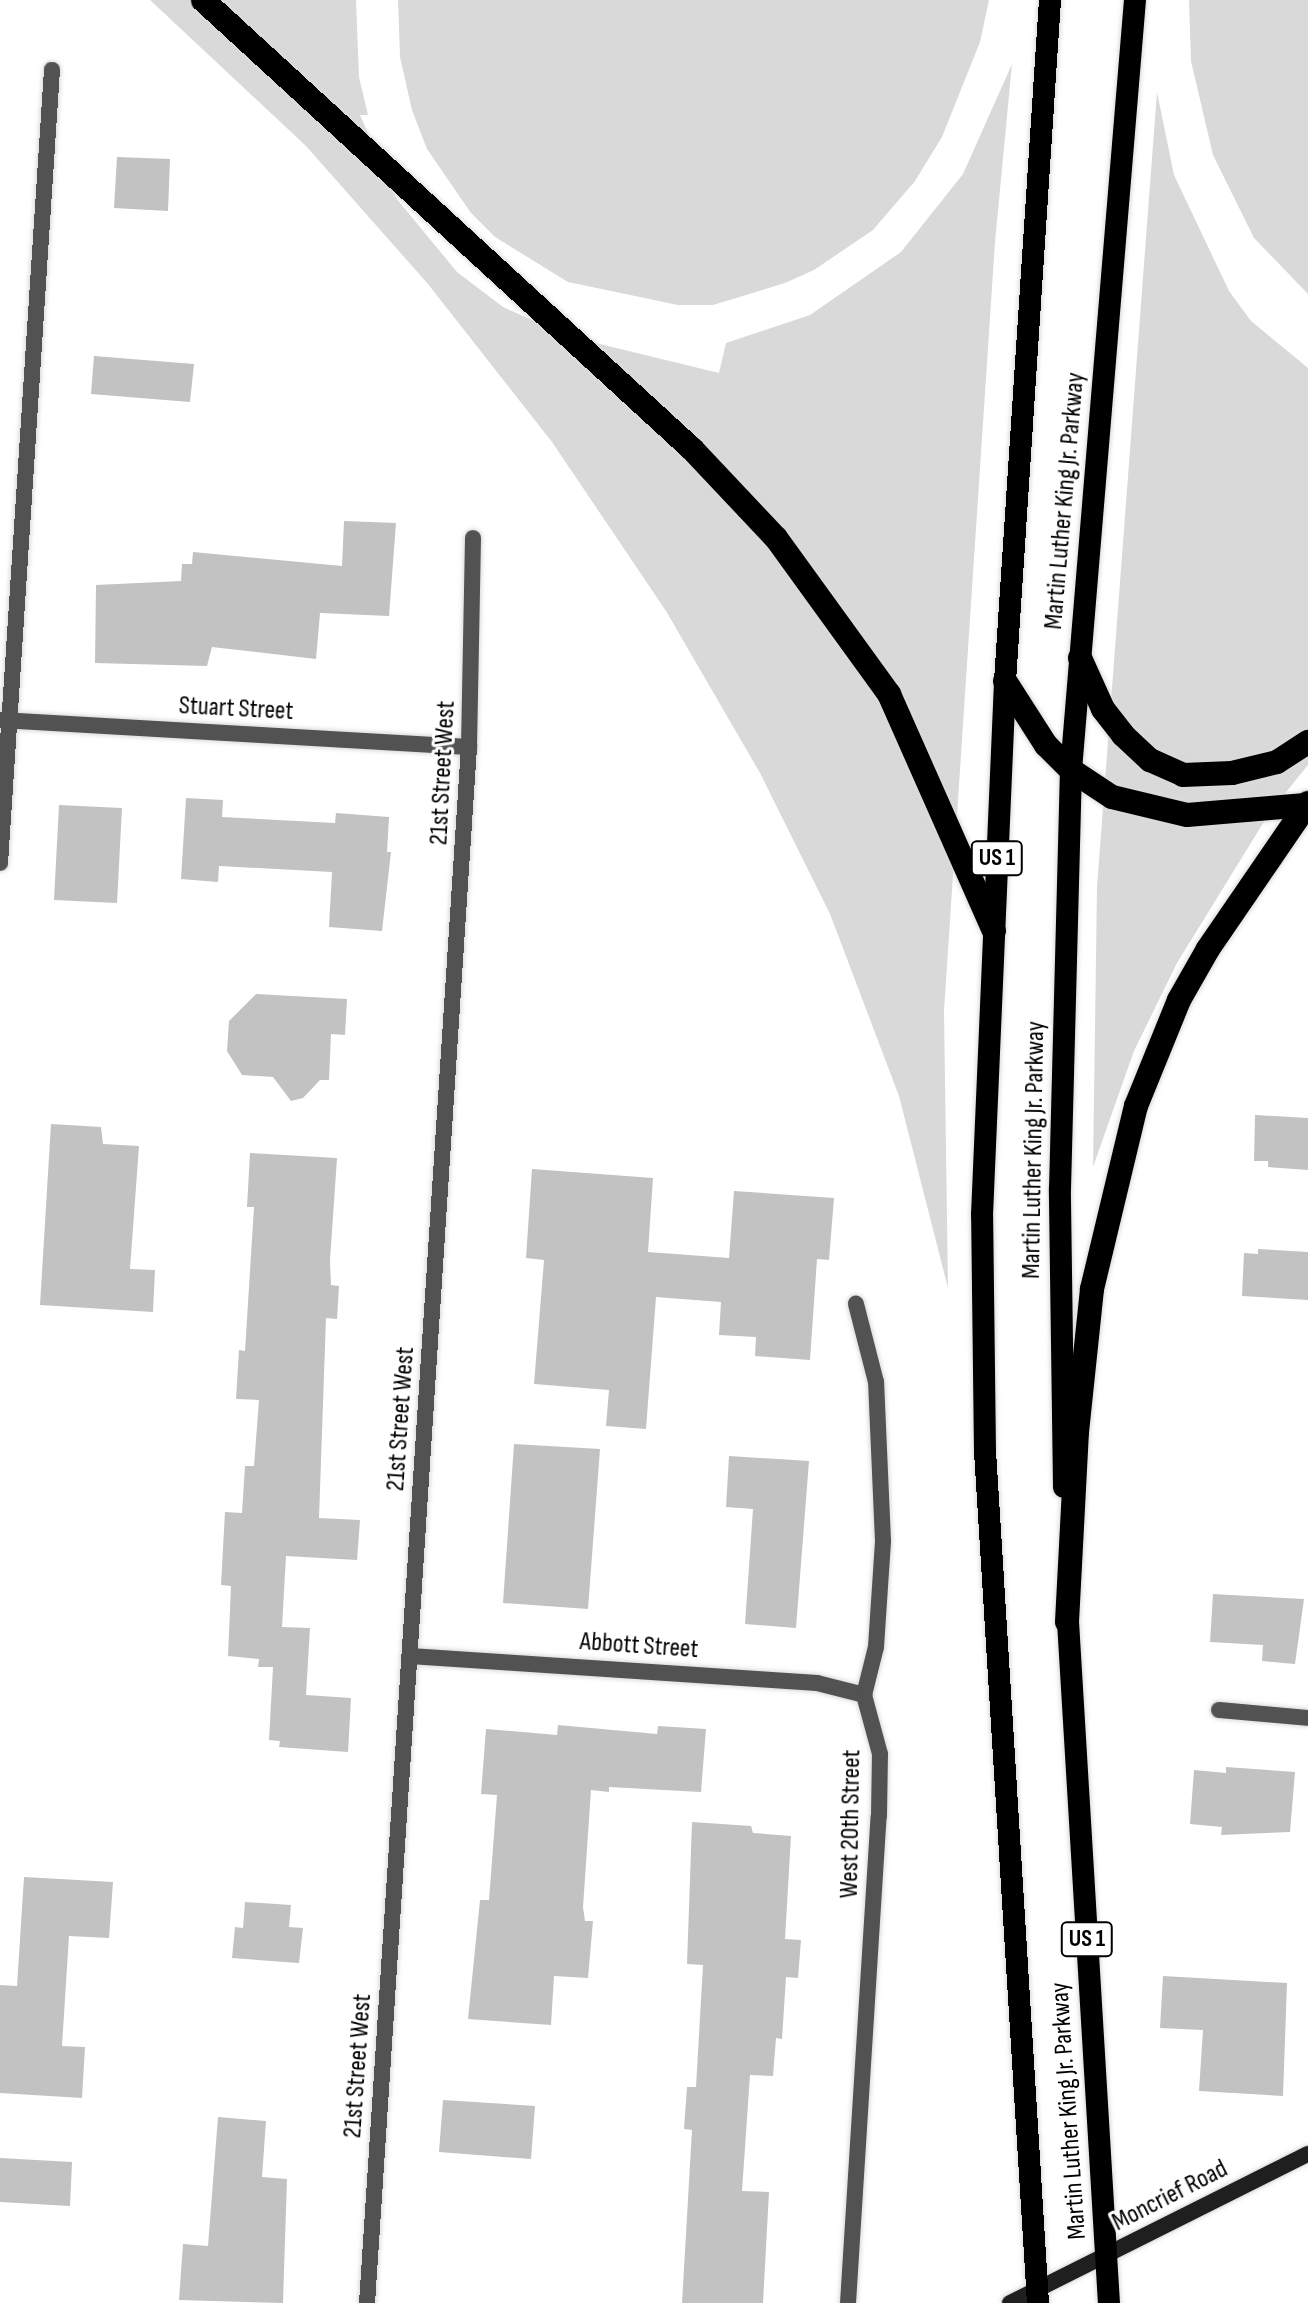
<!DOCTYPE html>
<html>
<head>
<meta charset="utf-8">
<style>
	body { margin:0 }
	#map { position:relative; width:1308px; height:2303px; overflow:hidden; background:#fff; font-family:"Sofia Sans Condensed",sans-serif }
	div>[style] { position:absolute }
	.green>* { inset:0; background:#d9d9d9 }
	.building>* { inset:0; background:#c2c2c2 }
	.roads { filter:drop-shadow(0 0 2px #dbdbdb) drop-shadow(0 0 2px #dbdbdb) }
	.minor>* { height:16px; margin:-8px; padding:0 8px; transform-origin:8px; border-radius:8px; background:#525252 }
	.secondary>* { height:16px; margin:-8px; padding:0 8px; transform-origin:8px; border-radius:8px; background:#1f1f1f }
	.trunk>* { height:22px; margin:-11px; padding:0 11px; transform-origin:11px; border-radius:11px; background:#000 }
	.motorway>* { height:24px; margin:-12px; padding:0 12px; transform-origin:12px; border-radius:12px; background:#000 }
	span { translate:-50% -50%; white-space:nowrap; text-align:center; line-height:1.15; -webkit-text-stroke:6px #fff; paint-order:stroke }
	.shield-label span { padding:2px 6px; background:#fff; border:2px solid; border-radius:6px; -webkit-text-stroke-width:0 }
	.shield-label { font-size:24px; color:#000; font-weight:700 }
	.street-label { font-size:26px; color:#000 }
</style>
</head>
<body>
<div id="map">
	<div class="green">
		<i style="clip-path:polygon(150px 0,356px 0,359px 77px,368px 115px,360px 115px,396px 198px,457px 272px,503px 307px,567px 336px,719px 373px,726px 343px,810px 315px,901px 252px,963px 174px,1012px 64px,995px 242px,944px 1011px,948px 1288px,899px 1096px,830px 914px,760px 773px,666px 611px,552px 442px,428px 284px,306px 146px)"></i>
		<i style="clip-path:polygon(398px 0,989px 0,980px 42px,942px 137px,915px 181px,873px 230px,814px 270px,785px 283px,713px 305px,678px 305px,568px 282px,495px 237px,471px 213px,427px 149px,412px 110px,400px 57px)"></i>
		<i style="clip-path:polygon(1189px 0,1308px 0,1308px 294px,1254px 238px,1213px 155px,1191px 61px)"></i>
		<i style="clip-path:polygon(1157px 92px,1174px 175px,1229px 291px,1251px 321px,1308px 368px,1308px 765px,1270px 812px,1177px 963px,1134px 1051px,1093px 1167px,1097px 887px)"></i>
	</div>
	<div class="building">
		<i style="clip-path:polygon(117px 157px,170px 159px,168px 211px,114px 208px)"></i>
		<i style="clip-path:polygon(94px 356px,194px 364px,190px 402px,91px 394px)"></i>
		<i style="clip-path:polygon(344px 521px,396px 523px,389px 616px,320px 613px,316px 659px,212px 647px,207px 666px,95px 663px,96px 585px,181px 581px,182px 564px,192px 564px,193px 552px,342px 566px)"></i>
		<i style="clip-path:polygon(186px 798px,223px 800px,222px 817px,335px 823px,336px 813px,389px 817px,387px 852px,391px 852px,382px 931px,329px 927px,332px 872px,219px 866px,218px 882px,181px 879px)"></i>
		<i style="clip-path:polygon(59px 805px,122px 808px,117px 903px,54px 900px)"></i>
		<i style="clip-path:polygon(256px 994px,347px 999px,345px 1035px,331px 1034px,329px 1080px,320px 1080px,303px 1098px,291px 1101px,273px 1077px,242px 1075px,227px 1051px,229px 1021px)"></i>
		<i style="clip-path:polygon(1255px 1115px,1308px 1118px,1308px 1170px,1268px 1167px,1268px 1161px,1254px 1161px)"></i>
		<i style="clip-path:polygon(51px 1124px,101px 1127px,103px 1144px,139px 1146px,130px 1269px,155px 1270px,153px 1312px,40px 1305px)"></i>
		<i style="clip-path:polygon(250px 1153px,337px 1158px,330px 1260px,331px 1285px,339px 1286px,337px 1319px,326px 1318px,319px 1518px,360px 1520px,357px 1560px,286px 1556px,282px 1627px,310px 1628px,306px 1695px,351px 1698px,348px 1752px,279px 1747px,280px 1741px,269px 1740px,273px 1667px,258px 1667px,259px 1659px,228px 1656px,231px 1586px,221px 1585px,225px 1512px,242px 1513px,245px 1466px,254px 1466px,259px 1400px,236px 1399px,239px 1350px,245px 1351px,254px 1207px,247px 1207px)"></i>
		<i style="clip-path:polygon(532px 1169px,653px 1178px,648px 1252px,729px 1258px,734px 1191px,834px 1198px,829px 1260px,817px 1259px,810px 1360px,755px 1356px,756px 1337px,719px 1335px,721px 1302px,656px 1297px,646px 1429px,606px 1426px,609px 1390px,534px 1384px,544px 1260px,526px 1258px)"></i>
		<i style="clip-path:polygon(1258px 1249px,1308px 1252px,1308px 1300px,1242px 1296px,1244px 1253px,1258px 1254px)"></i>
		<i style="clip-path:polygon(514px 1444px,600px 1449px,588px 1609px,503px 1603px)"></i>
		<i style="clip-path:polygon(729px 1456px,809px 1461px,796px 1628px,745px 1624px,753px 1509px,726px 1507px)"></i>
		<i style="clip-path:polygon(1213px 1594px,1304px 1599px,1295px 1664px,1262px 1661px,1263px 1645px,1210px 1642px)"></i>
		<i style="clip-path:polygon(558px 1725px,657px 1734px,658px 1726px,706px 1729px,701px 1792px,609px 1787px,609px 1792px,591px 1790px,583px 1907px,585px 1921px,593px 1921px,588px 1978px,554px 1976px,551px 2025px,468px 2019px,480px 1900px,489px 1900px,497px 1795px,481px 1794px,486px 1729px,557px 1735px)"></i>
		<i style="clip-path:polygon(1226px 1767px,1295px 1772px,1290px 1832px,1221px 1835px,1222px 1827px,1190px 1824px,1194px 1770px,1226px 1773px)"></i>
		<i style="clip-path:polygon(692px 1822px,751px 1826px,753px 1833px,791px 1836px,785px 1939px,801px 1940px,798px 1978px,786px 1977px,782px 2039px,776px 2038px,773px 2076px,750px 2075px,742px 2191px,769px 2192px,763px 2303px,682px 2303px,692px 2130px,684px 2129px,687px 2087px,696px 2087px,703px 1965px,687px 1964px)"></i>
		<i style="clip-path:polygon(24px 1877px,113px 1882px,109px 1938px,69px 1936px,62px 2046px,85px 2047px,82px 2098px,0 2093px,0 1985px,17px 1986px)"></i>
		<i style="clip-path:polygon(245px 1902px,291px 1905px,289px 1927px,303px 1928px,299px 1963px,232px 1958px,235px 1927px,243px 1928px)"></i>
		<i style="clip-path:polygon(1163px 1976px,1287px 1983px,1283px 2096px,1199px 2091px,1203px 2030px,1160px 2028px)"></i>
		<i style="clip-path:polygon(443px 2100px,535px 2106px,531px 2159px,439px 2152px)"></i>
		<i style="clip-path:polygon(218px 2117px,266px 2121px,262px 2177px,287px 2179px,283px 2303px,179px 2300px,183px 2244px,208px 2246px)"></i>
		<i style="clip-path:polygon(0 2158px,72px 2162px,70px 2206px,0 2202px)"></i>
	</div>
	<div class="roads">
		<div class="minor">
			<i style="left:0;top:720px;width:470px;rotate:3.3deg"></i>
			<i style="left:0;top:863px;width:795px;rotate:-86.25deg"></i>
			<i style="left:410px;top:1656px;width:408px;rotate:3.8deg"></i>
			<i style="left:817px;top:1683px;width:49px;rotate:14.3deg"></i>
			<i style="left:1219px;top:1710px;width:89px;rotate:5.1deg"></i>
			<i style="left:367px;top:2303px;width:1559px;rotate:-86.25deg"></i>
			<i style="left:469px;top:747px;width:209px;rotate:-88.9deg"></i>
			<i style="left:848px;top:2303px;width:488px;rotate:-86.4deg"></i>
			<i style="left:879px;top:1816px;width:62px;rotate:-89.1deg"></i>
			<i style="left:880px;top:1754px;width:61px;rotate:-105.2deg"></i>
			<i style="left:864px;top:1695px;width:49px;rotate:-76deg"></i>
			<i style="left:876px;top:1647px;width:106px;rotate:-86.2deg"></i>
			<i style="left:883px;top:1541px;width:159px;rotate:-92.5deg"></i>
			<i style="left:876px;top:1382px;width:81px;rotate:-104.4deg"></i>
		</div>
		<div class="secondary">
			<i style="left:1010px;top:2303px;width:333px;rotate:-26.6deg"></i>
		</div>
		<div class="trunk">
			<i style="left:1064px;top:1487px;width:298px;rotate:-90.8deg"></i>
			<i style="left:1060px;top:1189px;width:419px;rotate:-88.5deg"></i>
			<i style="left:1071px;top:770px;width:773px;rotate:-85.25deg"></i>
			<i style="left:1067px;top:1605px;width:699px;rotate:86.56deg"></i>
			<i style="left:1038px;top:2303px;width:853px;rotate:-93.56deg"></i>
			<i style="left:985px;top:1452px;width:237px;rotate:-90.7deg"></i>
			<i style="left:982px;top:1215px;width:534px;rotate:-87.53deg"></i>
			<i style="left:1005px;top:681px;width:682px;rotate:-86.22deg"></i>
		</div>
		<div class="motorway">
			<i style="left:203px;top:0;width:664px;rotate:42.56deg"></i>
			<i style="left:692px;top:449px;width:122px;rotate:46.7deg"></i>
			<i style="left:776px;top:538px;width:193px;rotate:54.1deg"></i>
			<i style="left:889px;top:694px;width:259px;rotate:66.1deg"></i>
			<i style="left:1080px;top:658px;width:56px;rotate:65.7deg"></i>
			<i style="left:1103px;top:709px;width:33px;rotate:52deg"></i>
			<i style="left:1123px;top:735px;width:37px;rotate:43deg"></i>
			<i style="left:1150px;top:760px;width:36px;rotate:24deg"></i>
			<i style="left:1183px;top:775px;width:49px;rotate:-2.3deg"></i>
			<i style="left:1232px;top:773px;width:46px;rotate:-13.7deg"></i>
			<i style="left:1277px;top:762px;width:37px;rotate:-33deg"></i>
			<i style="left:1005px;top:681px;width:76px;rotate:57.4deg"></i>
			<i style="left:1046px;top:745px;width:35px;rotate:45deg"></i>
			<i style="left:1071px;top:770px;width:49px;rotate:33.4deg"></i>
			<i style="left:1112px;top:797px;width:77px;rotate:13.5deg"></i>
			<i style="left:1187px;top:815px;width:119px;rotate:-4.8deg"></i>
			<i style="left:1067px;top:1622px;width:190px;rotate:-87deg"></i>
			<i style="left:1077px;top:1432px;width:144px;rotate:-84deg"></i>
			<i style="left:1092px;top:1289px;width:188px;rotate:-76.5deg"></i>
			<i style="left:1136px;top:1106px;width:114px;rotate:-67.9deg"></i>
			<i style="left:1179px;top:1000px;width:59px;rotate:-60.4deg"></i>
			<i style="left:1208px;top:949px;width:177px;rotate:-55.6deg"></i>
		</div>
	</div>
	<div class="shield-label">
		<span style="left:997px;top:858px">US 1</span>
		<span style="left:1087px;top:1939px">US 1</span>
	</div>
	<div class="street-label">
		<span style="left:1065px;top:501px;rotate:-85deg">Martin Luther King Jr. Parkway</span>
		<span style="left:236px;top:709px;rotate:3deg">Stuart Street</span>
		<span style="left:443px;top:773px;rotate:-87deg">21st Street West</span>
		<span style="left:1034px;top:1150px;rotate:-89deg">Martin Luther King Jr. Parkway</span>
		<span style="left:401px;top:1419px;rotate:-86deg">21st Street West</span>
		<span style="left:639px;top:1646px;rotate:4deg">Abbott Street</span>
		<span style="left:851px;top:1824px;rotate:-89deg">West 20th Street</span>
		<span style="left:358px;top:2066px;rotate:-86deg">21st Street West</span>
		<span style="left:1069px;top:2111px;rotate:-94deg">Martin Luther King Jr. Parkway</span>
		<span style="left:1170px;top:2196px;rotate:-27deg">Moncrief Road</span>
	</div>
</div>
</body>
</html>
